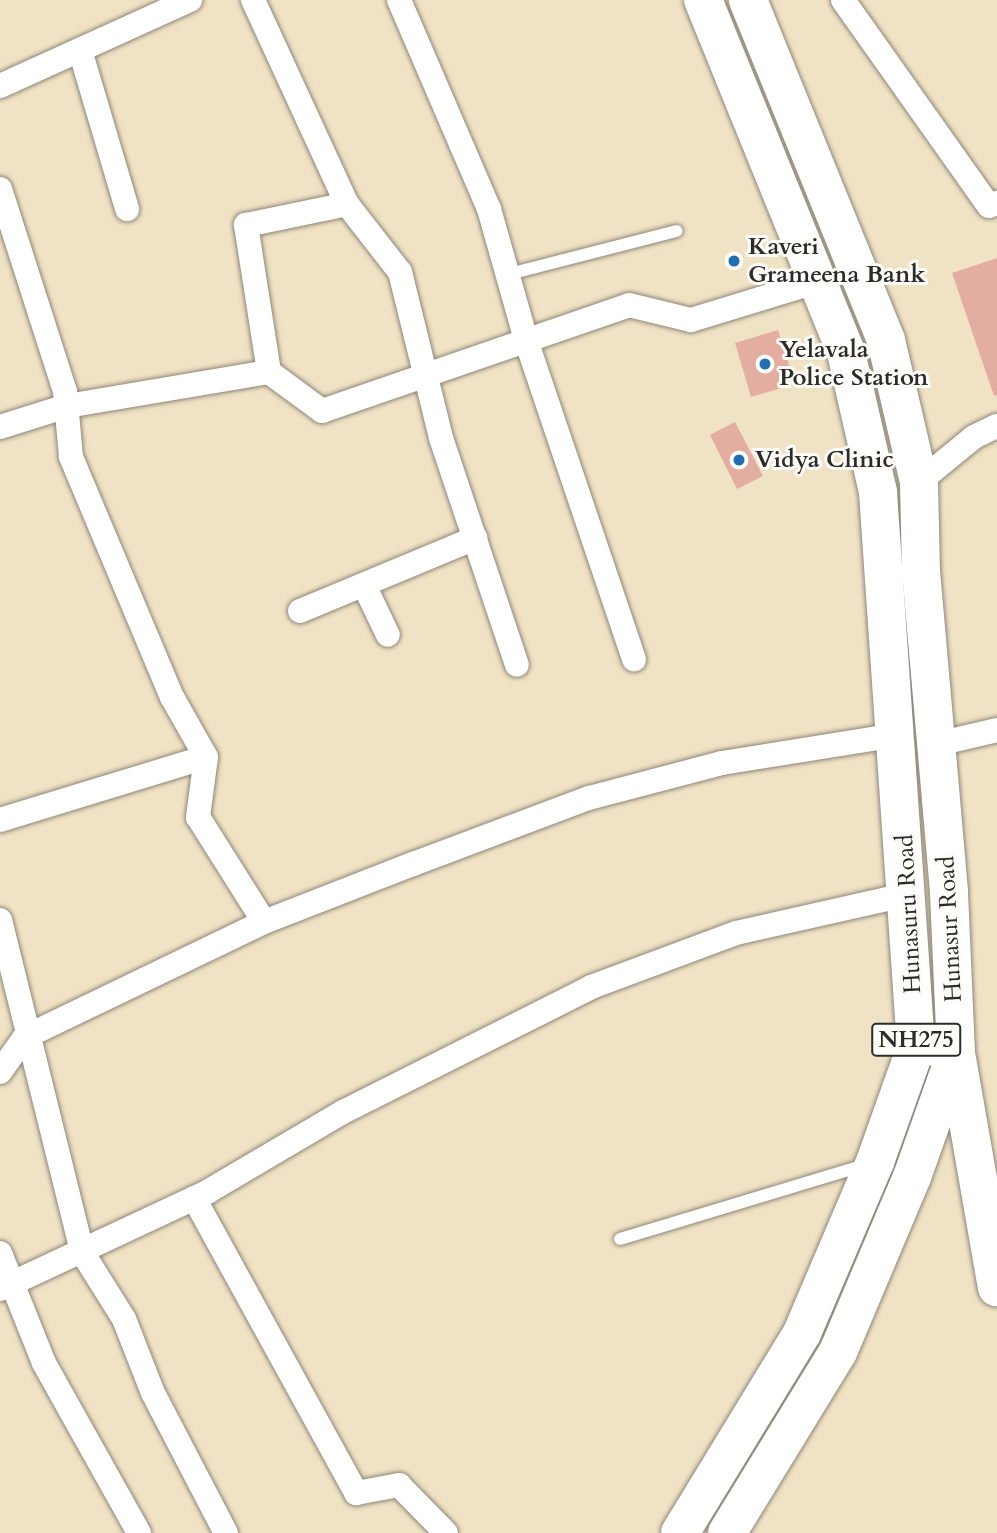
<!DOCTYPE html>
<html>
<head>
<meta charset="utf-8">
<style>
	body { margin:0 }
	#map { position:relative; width:997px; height:1533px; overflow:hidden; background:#f0e2c4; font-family:Cardo,serif }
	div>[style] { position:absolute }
	.building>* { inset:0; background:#e3aea0 }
	.roads { filter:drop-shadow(0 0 2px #8e8678) drop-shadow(0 0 2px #8e8678) }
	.service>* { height:12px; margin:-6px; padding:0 6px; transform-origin:6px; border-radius:6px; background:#fff }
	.minor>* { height:24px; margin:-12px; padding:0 12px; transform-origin:12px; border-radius:12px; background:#fff }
	.primary>* { height:38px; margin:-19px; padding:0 19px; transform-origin:19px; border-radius:19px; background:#fff }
	.trunk>* { height:38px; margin:-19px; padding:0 19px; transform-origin:19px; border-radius:19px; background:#fff }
	.dots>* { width:19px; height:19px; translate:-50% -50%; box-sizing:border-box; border:4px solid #fdfcf7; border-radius:50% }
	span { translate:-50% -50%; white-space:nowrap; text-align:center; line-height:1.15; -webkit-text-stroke:6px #fdfcf7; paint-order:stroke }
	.shield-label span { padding:2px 5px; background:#fdfcf7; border:2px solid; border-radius:5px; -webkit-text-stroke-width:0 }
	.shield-label { font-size:23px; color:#2b2b2b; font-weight:700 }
	.poi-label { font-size:24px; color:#2b2b2b; font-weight:700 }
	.left { translate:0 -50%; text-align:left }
	.street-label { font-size:24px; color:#2b2b2b }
</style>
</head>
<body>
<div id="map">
	<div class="building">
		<i style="clip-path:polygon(997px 258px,997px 395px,994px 396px,952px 273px)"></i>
		<i style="clip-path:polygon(778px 330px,795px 384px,751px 397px,735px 343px)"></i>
		<i style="clip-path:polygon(735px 422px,763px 476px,737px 489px,710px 435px)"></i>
	</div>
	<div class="roads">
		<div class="service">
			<i style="left:509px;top:274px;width:173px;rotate:-14.4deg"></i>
			<i style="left:620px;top:1239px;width:256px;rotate:-16.8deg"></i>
		</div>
		<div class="minor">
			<i style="left:253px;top:0;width:225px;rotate:65.3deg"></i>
			<i style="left:347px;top:204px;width:86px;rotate:52.1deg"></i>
			<i style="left:400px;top:272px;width:171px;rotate:76.1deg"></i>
			<i style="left:441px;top:438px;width:239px;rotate:71.5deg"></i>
			<i style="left:399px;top:0;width:228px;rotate:66.7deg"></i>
			<i style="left:489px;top:209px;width:139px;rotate:74.2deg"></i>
			<i style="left:527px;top:343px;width:334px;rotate:71.3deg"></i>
			<i style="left:843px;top:0;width:252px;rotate:54.7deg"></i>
			<i style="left:989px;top:206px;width:9px;rotate:-21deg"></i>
			<i style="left:80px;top:50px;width:166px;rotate:73.5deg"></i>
			<i style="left:0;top:86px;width:209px;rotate:-24.4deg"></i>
			<i style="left:0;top:189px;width:212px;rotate:72.2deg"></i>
			<i style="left:65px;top:391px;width:66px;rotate:84.8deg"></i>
			<i style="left:71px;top:457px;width:260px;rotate:67.2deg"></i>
			<i style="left:172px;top:697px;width:69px;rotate:60.5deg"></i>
			<i style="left:206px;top:757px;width:61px;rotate:97.6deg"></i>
			<i style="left:198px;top:817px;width:124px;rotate:57.8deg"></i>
			<i style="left:269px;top:372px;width:149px;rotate:-98.9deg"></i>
			<i style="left:246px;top:225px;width:103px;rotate:-11.7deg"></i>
			<i style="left:0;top:427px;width:70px;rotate:-17.4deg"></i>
			<i style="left:67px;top:406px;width:205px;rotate:-9.6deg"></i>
			<i style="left:269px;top:372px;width:66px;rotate:36.3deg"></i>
			<i style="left:322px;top:411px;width:325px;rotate:-19deg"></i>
			<i style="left:629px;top:305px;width:64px;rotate:13.6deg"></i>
			<i style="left:691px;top:320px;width:130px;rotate:-17deg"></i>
			<i style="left:919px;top:482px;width:71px;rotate:-39.3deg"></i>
			<i style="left:974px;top:437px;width:25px;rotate:-26deg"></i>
			<i style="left:364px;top:585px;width:55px;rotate:64.4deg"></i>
			<i style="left:300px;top:611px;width:190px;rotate:-22.6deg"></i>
			<i style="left:937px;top:744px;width:62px;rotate:-13.1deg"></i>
			<i style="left:0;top:820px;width:215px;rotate:-17deg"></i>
			<i style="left:0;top:920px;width:342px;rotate:76.1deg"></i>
			<i style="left:82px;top:1252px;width:79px;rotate:57.9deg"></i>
			<i style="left:124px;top:1319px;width:79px;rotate:68.6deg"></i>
			<i style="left:153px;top:1393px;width:158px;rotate:62.5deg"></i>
			<i style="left:0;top:1072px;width:43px;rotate:-54.5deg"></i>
			<i style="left:25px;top:1037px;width:265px;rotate:-25.7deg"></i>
			<i style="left:264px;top:922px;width:160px;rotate:-21.3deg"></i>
			<i style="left:413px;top:864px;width:188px;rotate:-20.6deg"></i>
			<i style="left:589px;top:798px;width:138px;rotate:-14.7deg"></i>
			<i style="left:722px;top:763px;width:176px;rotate:-9.1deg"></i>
			<i style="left:194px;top:1198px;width:337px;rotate:61.2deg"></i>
			<i style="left:356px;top:1493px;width:44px;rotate:-10.5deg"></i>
			<i style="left:399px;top:1485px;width:67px;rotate:45.6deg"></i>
			<i style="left:0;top:1253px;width:118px;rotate:68.2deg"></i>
			<i style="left:44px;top:1363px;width:195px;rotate:60.8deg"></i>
			<i style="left:0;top:1289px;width:229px;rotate:-25.1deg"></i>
			<i style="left:207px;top:1192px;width:158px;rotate:-30.5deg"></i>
			<i style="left:343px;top:1112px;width:278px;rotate:-26.7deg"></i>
			<i style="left:591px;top:987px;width:155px;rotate:-20.4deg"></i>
			<i style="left:736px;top:933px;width:177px;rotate:-12.7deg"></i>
		</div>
		<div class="primary">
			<i style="left:943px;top:1051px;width:13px;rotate:9deg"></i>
			<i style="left:956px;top:1053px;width:238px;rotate:80.1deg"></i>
		</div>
		<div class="trunk">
			<i style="left:680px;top:1533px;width:234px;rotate:-58.6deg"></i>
			<i style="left:802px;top:1333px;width:186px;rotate:-66.9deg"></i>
			<i style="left:875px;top:1162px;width:122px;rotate:-70.4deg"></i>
			<i style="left:916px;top:1047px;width:556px;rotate:-93.92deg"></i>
			<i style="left:878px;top:492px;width:144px;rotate:-102.9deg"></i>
			<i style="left:846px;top:352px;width:380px;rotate:-112.1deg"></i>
			<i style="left:727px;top:1533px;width:212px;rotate:-58.5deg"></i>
			<i style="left:838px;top:1352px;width:190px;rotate:-67.1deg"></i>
			<i style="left:912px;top:1177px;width:132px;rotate:-70.5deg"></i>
			<i style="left:956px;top:1053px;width:162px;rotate:-92.5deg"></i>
			<i style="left:949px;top:891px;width:320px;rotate:-95deg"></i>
			<i style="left:921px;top:572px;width:90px;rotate:-91.3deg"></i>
			<i style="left:919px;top:482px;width:146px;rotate:-103.1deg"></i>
			<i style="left:886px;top:340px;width:367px;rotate:-112.1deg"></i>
		</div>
	</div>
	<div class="dots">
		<i style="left:734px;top:261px;background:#1f6fb2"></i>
		<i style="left:765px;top:364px;background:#1f6fb2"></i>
		<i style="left:739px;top:460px;background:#1f6fb2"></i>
	</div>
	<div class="shield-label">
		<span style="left:916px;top:1040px">NH275</span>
	</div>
	<div class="poi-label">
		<span class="left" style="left:748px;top:261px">Kaveri<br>Grameena Bank</span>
		<span class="left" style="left:779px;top:364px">Yelavala<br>Police Station</span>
		<span class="left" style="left:755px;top:460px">Vidya Clinic</span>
	</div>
	<div class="street-label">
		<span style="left:909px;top:914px;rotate:-93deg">Hunasuru Road</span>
		<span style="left:950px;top:929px;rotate:-93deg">Hunasur Road</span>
	</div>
</div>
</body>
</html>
